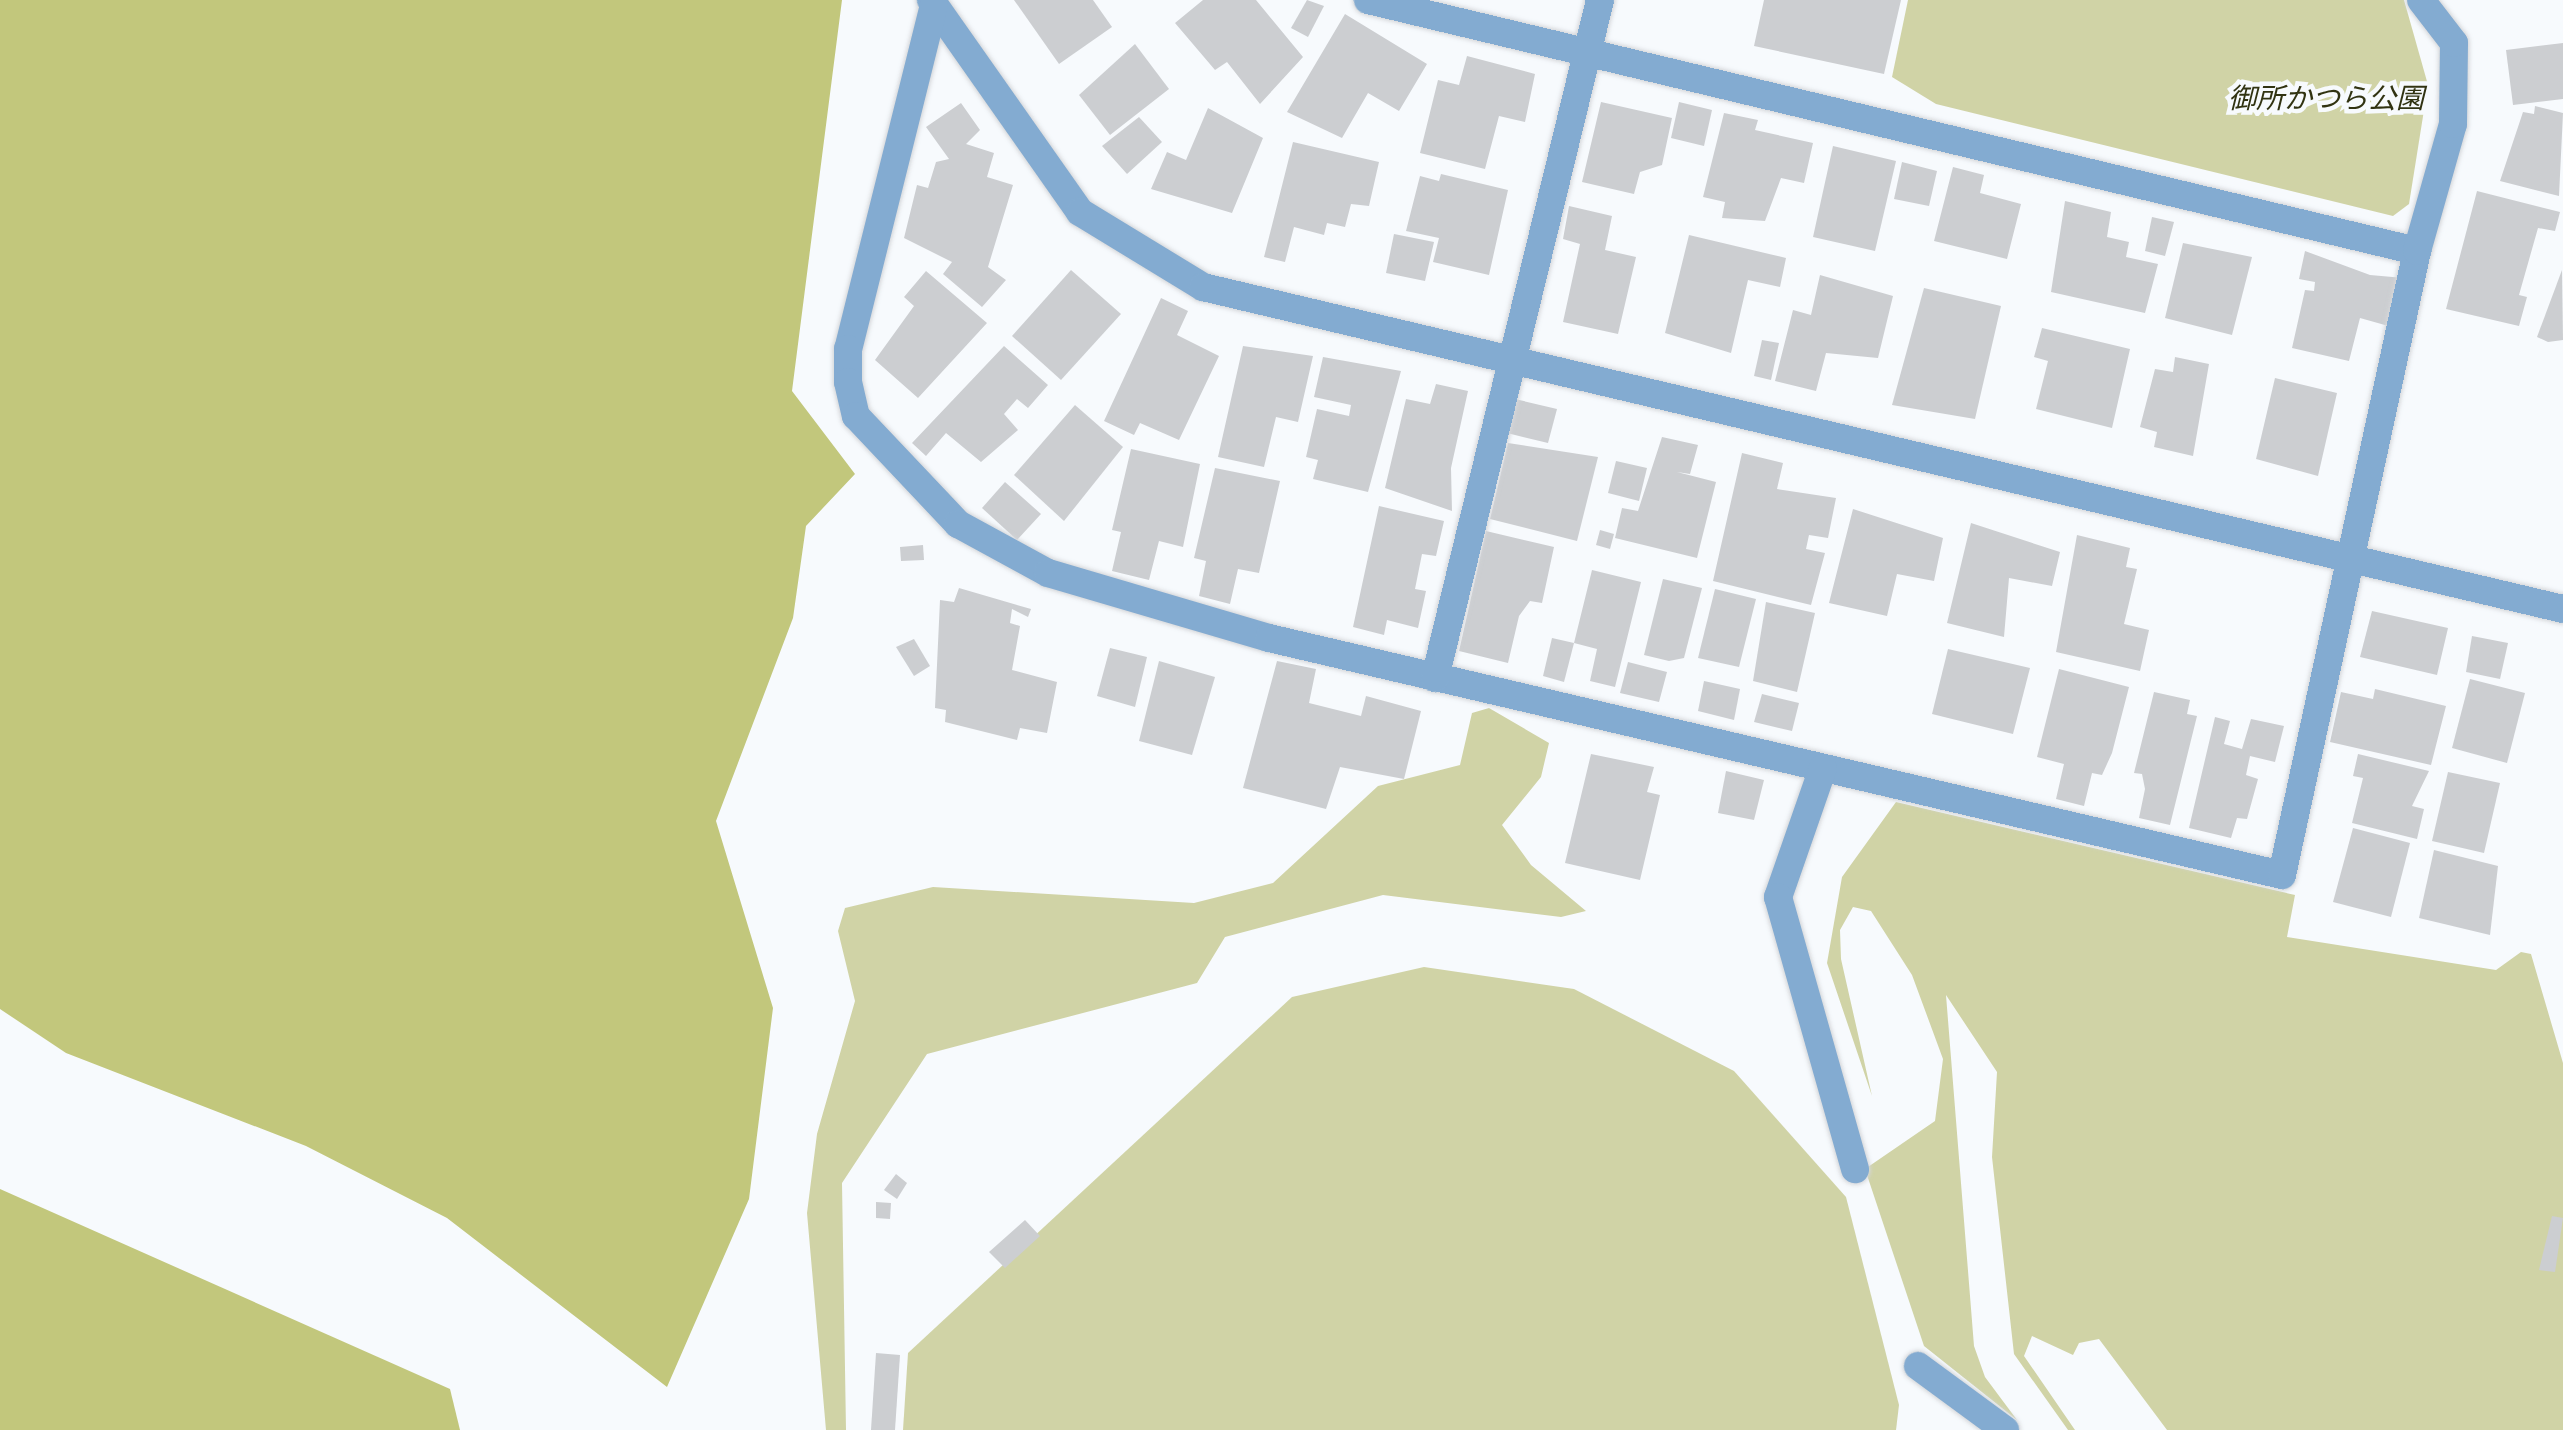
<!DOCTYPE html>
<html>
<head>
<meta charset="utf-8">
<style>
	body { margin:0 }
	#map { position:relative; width:2563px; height:1430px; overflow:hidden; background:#f7fafd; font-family:Merriweather,"Noto Sans JP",serif }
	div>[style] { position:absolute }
	.green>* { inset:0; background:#d0d3a6 }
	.forest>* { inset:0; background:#c2c77c }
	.building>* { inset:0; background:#ccced1 }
	.roads { filter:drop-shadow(0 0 2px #d4d6d9) drop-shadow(0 0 2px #d4d6d9) }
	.minor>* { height:28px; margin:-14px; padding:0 14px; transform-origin:14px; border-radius:14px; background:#83abd1 }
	span { translate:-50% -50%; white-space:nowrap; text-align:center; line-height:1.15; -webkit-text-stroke:9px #f7fafd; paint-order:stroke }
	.park-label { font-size:28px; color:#313312; font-style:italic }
</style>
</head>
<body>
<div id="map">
	<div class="green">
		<i style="clip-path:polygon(1908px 0,2404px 0,2428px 85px,2409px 204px,2393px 216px,1936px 104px,1892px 77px)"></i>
		<i style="clip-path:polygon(1489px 708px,1549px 743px,1541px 777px,1502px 825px,1531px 865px,1586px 911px,1561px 917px,1383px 895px,1225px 937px,1197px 983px,927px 1054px,842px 1183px,846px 1430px,826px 1430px,807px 1213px,817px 1134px,855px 1001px,838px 931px,845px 908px,933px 887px,1194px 903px,1273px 883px,1378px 786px,1460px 765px,1472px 713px)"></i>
		<i style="clip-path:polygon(1896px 802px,2295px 895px,2287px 937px,2496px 970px,2521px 952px,2531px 954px,2563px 1063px,2563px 1430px,2167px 1430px,2099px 1339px,2079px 1343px,2073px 1355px,2032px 1336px,2024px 1356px,2075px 1430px,2068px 1430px,2014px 1354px,1992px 1157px,1997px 1072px,1946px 995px,1974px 1346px,1985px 1377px,2017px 1420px,1924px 1346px,1865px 1169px,1935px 1121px,1943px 1059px,1912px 975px,1871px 911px,1853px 907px,1840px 930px,1841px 959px,1872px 1096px,1827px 963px,1842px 877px)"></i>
		<i style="clip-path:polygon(1424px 967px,1574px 989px,1734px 1071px,1846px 1197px,1899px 1405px,1896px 1430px,903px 1430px,908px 1353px,1292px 997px)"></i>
	</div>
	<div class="forest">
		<i style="clip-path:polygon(0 0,842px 0,792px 391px,855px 474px,806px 526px,793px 618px,716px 821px,773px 1008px,749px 1199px,667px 1387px,447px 1218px,306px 1146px,66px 1053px,0 1009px)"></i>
		<i style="clip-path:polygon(0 1189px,450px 1389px,460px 1430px,0 1430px)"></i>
	</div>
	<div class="building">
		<i style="clip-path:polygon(1014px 0,1093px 0,1112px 27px,1059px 64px)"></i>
		<i style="clip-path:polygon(1203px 0,1256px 0,1303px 57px,1260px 104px,1227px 62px,1215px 70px,1175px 23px)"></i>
		<i style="clip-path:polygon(1307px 0,1324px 6px,1308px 37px,1291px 28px)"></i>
		<i style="clip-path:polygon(1764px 0,1901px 0,1884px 74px,1754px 46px)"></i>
		<i style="clip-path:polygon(1345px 14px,1427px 64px,1399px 111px,1368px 93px,1342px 138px,1287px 112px)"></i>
		<i style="clip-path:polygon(2563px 43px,2563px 99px,2513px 105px,2506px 50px)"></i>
		<i style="clip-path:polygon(1135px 44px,1169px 89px,1110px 135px,1079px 95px)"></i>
		<i style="clip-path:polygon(1467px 56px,1535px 74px,1525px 122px,1499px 116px,1485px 169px,1420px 153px,1438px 80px,1459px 85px)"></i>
		<i style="clip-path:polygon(1601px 102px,1672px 118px,1662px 165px,1640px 172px,1634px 194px,1582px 182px)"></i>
		<i style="clip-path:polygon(1679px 102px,1712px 110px,1704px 146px,1671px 138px)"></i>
		<i style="clip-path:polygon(961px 103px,980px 130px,966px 144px,994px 153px,987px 177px,1013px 185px,988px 267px,1006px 280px,982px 307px,943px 274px,952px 262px,904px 238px,917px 185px,928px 188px,936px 162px,949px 159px,926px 127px)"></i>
		<i style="clip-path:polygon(2535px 106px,2563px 113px,2559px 196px,2500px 181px,2523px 112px,2534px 114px)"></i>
		<i style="clip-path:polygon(1208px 108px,1263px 138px,1232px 213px,1151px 189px,1167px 152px,1186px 160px)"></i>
		<i style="clip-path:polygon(1724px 113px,1758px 120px,1755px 130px,1813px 143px,1804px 183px,1781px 178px,1765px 221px,1722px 218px,1725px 202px,1703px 197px)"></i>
		<i style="clip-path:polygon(1139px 117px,1162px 142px,1127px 174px,1102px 146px)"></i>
		<i style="clip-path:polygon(1293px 142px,1379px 162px,1369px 206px,1351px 204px,1345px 227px,1327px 223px,1324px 235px,1294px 227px,1285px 262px,1264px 257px)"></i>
		<i style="clip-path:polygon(1833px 146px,1896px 161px,1875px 251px,1813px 237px)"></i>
		<i style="clip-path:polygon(1902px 162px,1937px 171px,1929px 206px,1894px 199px)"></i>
		<i style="clip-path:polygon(1953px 167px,1984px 175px,1980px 193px,2021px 204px,2007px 259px,1934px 241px)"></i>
		<i style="clip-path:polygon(1441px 174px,1508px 190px,1489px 275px,1433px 262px,1439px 238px,1406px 231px,1420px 176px,1439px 181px)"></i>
		<i style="clip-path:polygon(2477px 191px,2560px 212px,2555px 231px,2538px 228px,2519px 295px,2527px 297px,2519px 326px,2446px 309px)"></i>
		<i style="clip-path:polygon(2065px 201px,2111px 212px,2107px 237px,2129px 242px,2126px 257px,2158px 264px,2145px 313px,2051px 292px)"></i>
		<i style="clip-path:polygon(1569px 206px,1612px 216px,1605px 250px,1636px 257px,1618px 334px,1563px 322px,1580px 244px,1563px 239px)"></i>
		<i style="clip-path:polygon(2152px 217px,2174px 222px,2165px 256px,2145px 251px)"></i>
		<i style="clip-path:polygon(1394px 234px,1434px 242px,1425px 281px,1386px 273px)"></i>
		<i style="clip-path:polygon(1689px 235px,1786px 258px,1780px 287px,1748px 280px,1731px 353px,1665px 333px)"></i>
		<i style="clip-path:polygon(2183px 243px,2252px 257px,2232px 335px,2165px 318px)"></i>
		<i style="clip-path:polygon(2305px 251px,2370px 275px,2404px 278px,2392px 327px,2360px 318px,2349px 361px,2292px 348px,2305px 290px,2314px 291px,2315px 282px,2299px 279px)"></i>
		<i style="clip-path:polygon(1071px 270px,1121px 314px,1061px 380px,1012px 336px)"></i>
		<i style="clip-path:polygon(2562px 270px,2563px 340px,2548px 342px,2537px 337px)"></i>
		<i style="clip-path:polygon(926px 271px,987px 323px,918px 398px,875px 360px,914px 306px,904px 297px)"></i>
		<i style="clip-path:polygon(1820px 275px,1893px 296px,1878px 358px,1826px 353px,1816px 391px,1775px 381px,1793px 310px,1811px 315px)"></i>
		<i style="clip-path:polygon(1924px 288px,2001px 306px,1975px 419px,1892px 405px)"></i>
		<i style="clip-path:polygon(1161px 298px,1188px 311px,1177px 335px,1219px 356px,1179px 440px,1140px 423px,1134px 435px,1104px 421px)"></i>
		<i style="clip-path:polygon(2042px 328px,2130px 349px,2112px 428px,2036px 409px,2048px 361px,2034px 357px)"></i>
		<i style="clip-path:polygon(1762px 340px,1779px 343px,1771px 380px,1754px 376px)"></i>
		<i style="clip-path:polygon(1004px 346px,1048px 385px,1028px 408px,1017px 399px,1004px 414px,1018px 430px,981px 462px,946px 433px,926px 456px,912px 443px)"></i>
		<i style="clip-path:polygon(1243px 346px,1313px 356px,1298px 422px,1276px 417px,1264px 467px,1218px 457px)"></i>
		<i style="clip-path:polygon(1323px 357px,1401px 371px,1368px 492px,1313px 479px,1318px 460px,1306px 457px,1317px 409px,1349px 416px,1351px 405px,1314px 397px)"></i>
		<i style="clip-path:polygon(2175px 357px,2209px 364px,2193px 456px,2154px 447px,2157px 432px,2140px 427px,2155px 369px,2173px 372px)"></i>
		<i style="clip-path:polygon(2275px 378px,2337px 393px,2318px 476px,2256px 459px)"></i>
		<i style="clip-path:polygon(1436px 384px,1468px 391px,1451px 468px,1452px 511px,1385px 488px,1406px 399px,1430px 404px)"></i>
		<i style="clip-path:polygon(1515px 399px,1557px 409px,1548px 443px,1507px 433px)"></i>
		<i style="clip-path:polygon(1075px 405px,1123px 447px,1064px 521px,1014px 475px)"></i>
		<i style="clip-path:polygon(1662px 437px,1698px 445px,1690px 474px,1677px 472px,1716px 482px,1697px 558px,1615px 538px,1622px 508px,1638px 511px)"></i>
		<i style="clip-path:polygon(1508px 443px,1598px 457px,1577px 541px,1490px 519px)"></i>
		<i style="clip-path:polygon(1131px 449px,1200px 464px,1183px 547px,1159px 541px,1149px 580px,1112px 571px,1121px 532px,1112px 530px)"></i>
		<i style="clip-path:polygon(1742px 453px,1783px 463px,1777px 489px,1836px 498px,1828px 538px,1809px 535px,1806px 549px,1825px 553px,1811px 605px,1713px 581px)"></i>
		<i style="clip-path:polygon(1616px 461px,1647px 468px,1639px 501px,1608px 493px)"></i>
		<i style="clip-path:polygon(1215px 468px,1280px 481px,1259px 573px,1238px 569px,1230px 604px,1199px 596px,1206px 561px,1194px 558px)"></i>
		<i style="clip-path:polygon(1005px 482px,1041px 514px,1017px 540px,982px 508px)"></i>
		<i style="clip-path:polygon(1379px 506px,1444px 521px,1436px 556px,1422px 554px,1415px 589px,1426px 591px,1418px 628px,1387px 620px,1384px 635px,1353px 627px)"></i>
		<i style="clip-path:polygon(1853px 509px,1943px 538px,1934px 581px,1897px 574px,1887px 616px,1829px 603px)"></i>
		<i style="clip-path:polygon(1971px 523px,2060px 552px,2052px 586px,2009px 578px,2004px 637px,1947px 623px)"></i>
		<i style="clip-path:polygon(1600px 530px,1614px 534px,1610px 549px,1596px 545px)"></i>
		<i style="clip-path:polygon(1486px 531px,1554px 547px,1542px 603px,1530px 601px,1519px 616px,1508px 663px,1459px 651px)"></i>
		<i style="clip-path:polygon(2077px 535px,2130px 548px,2126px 567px,2137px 569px,2124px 624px,2149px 630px,2140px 671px,2056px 652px)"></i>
		<i style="clip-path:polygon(923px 545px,924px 560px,901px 561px,900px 547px)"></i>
		<i style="clip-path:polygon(1592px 570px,1641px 582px,1615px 687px,1590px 681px,1597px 649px,1574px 643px)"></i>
		<i style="clip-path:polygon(1663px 579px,1702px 588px,1684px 658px,1669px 661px,1644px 655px)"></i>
		<i style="clip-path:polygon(959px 588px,1031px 609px,1028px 617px,1012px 609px,1010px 623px,1020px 626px,1012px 670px,1057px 682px,1047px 733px,1020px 728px,1017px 740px,945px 722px,946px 710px,935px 708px,940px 600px,954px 602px)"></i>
		<i style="clip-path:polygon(1715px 589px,1756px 599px,1739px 667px,1698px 658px)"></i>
		<i style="clip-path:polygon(1766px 602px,1815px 613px,1797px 692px,1753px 681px)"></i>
		<i style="clip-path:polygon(2372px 611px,2448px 628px,2437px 675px,2360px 657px)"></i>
		<i style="clip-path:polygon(2472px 636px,2508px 643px,2500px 679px,2466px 672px)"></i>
		<i style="clip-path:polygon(1552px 638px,1574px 643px,1564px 682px,1543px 676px)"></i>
		<i style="clip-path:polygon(914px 639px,930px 666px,914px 676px,896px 647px)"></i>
		<i style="clip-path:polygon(1110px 648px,1147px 657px,1135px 707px,1097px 696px)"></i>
		<i style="clip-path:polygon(1948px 649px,2030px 668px,2013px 734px,1932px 714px)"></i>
		<i style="clip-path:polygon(1159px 661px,1215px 677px,1192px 755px,1139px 741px)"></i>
		<i style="clip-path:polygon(1277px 661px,1316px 669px,1309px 703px,1361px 716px,1366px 696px,1421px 711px,1404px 779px,1340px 767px,1326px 809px,1243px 788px)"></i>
		<i style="clip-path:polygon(1628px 662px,1667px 672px,1659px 702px,1620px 693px)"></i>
		<i style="clip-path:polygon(2059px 669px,2129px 687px,2112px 753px,2102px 775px,2092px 773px,2084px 806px,2056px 799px,2064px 764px,2037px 757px)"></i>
		<i style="clip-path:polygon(2470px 679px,2525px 693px,2507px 763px,2452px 748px)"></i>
		<i style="clip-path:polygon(1704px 681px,1740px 689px,1734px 720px,1698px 711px)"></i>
		<i style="clip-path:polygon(2375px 689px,2446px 706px,2431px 765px,2330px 742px,2341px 692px,2373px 699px)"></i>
		<i style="clip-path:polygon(2154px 692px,2190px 700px,2187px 714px,2197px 716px,2170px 825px,2139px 818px,2145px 789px,2142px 774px,2134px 773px)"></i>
		<i style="clip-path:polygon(1762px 694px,1799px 703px,1792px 731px,1754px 722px)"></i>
		<i style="clip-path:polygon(2215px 717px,2230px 721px,2224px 744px,2242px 749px,2251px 719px,2284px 726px,2275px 762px,2250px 756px,2246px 775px,2258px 779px,2247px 819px,2237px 818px,2231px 838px,2189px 828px)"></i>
		<i style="clip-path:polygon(1591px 754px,1654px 767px,1647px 792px,1660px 795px,1640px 880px,1565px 863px)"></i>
		<i style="clip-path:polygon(2358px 754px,2429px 771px,2412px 806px,2424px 809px,2417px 839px,2352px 823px,2363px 778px,2353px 776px)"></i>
		<i style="clip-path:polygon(1726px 771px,1764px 780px,1754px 820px,1718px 813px)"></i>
		<i style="clip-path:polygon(2448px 772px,2500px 783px,2484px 853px,2432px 841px)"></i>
		<i style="clip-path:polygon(2353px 828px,2410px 843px,2391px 917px,2333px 902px)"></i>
		<i style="clip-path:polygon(2434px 850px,2498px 866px,2490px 935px,2419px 918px)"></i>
		<i style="clip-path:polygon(896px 1174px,907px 1183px,897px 1199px,884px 1190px)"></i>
		<i style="clip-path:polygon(876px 1202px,891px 1203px,890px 1219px,876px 1218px)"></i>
		<i style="clip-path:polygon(2552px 1216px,2563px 1218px,2555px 1272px,2539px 1270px)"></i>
		<i style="clip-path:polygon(1025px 1220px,1040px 1236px,1005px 1268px,989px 1252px)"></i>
		<i style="clip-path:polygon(876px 1353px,900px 1355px,895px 1430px,871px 1430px)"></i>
	</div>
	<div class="roads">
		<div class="minor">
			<i style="left:931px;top:0;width:259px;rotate:54.9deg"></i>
			<i style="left:1080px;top:212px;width:144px;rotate:31.4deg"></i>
			<i style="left:1203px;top:287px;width:1398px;rotate:13.32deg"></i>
			<i style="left:1368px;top:0;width:1079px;rotate:13.46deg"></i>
			<i style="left:934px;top:5px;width:355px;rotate:104deg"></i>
			<i style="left:848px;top:349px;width:33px;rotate:90deg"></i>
			<i style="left:848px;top:382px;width:35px;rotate:77deg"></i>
			<i style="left:856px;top:416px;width:149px;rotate:46.6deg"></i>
			<i style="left:958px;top:524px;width:102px;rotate:28.6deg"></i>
			<i style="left:1048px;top:573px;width:230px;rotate:16.4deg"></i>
			<i style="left:1269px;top:638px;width:1040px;rotate:13.17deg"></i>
			<i style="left:2282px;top:875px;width:638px;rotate:-77.79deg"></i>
			<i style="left:2417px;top:251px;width:132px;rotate:-74.2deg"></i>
			<i style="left:2453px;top:124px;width:81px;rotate:-89.3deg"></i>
			<i style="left:2454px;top:43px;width:54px;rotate:-127.5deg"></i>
			<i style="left:1435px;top:678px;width:698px;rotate:-76.32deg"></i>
			<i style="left:1823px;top:768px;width:137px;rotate:109.2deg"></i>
			<i style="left:1778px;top:897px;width:283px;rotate:74.2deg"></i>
			<i style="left:1918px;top:1366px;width:108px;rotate:36.3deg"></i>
		</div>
	</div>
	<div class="park-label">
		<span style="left:2326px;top:98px">御所かつら公園</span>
	</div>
</div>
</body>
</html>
